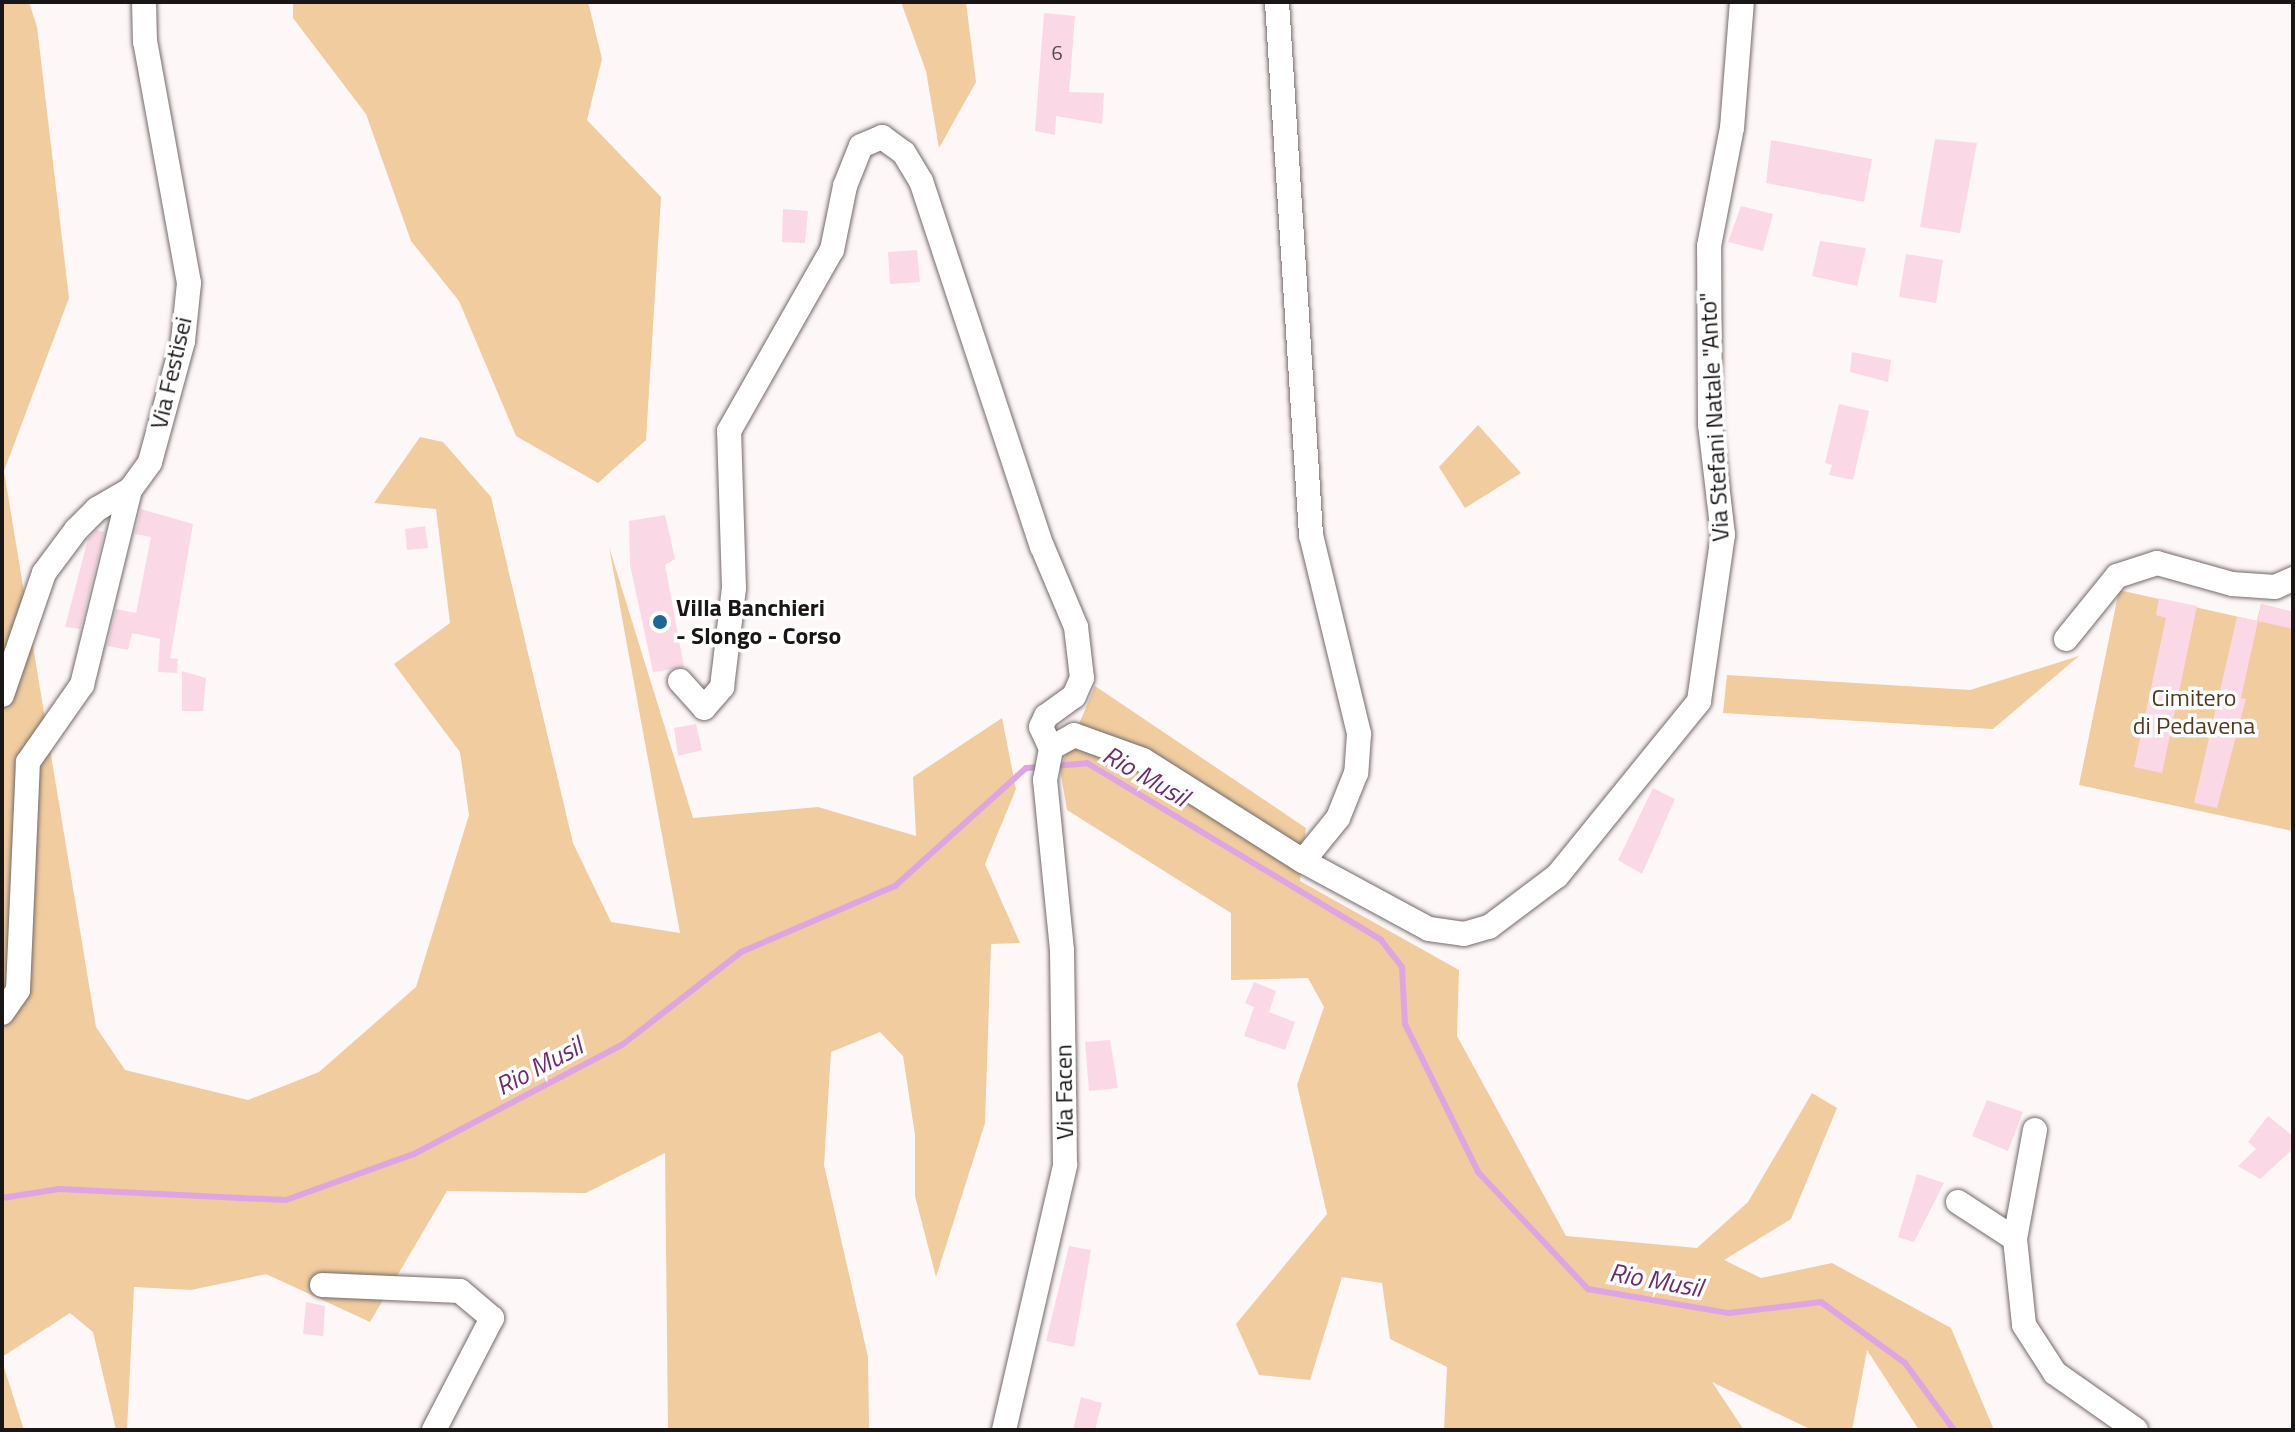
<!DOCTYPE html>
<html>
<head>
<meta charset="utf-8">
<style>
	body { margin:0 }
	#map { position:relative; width:2295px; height:1432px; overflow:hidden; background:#fef7f7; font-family:"Titillium Web",sans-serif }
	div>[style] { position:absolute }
	.green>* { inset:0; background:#f0cc9f }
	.stream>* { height:6px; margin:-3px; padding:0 3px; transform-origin:3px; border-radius:3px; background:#dfa5e2 }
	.building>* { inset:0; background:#fbd8e6 }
	.roads { filter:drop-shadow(0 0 2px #746a6a) drop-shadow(0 0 2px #746a6a) }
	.minor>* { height:24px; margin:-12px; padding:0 12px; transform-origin:12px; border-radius:12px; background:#fff }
	.dots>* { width:22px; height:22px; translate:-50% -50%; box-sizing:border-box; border:4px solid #fff; border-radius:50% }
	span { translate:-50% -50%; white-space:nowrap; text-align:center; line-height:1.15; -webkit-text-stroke:7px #fff; paint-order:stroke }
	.number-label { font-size:20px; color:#52464a }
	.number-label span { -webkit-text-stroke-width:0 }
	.street-label { font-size:24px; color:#1a1616 }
	.poi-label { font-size:24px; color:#1a1616; font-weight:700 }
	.left { translate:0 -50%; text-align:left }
	.park-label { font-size:24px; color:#513a1d }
	.water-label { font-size:26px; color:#6f2a73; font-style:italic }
	.frame { position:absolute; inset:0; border:4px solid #1a1616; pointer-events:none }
</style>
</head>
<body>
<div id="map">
	<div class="green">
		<i style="clip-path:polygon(2px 2px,29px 2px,37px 27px,69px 298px,4px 471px,96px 1027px,125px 1070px,248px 1100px,319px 1072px,416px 987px,469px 815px,460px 752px,394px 664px,450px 623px,436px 509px,374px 503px,420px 437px,443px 442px,491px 497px,573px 843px,611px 922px,680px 933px,609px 547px,693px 818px,818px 807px,916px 836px,913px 777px,1002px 718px,1016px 789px,985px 864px,1020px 943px,991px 944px,985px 1123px,936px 1277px,915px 1196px,915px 1135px,903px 1056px,880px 1032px,831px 1052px,824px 1165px,868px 1357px,869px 1430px,668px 1430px,665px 1153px,586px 1193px,447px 1191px,370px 1322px,266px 1274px,191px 1290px,134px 1287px,127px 1430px,116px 1430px,93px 1332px,70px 1313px,2px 1357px)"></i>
		<i style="clip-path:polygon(293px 2px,588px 2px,602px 59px,587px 120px,661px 197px,646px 440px,598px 483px,516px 436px,459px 301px,411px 241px,366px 114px,293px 18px)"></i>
		<i style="clip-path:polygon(901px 2px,966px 2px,976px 82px,939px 148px,926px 71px)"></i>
		<i style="clip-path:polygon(1478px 425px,1521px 473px,1465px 508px,1439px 467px)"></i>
		<i style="clip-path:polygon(2119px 590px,2257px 621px,2261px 604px,2293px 612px,2293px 831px,2079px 785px)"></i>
		<i style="clip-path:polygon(2079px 656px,1993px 729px,1723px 713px,1727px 675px,1970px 690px)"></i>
		<i style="clip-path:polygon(1095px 686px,1306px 828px,1300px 881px,1459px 970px,1457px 1036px,1566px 1236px,1697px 1248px,1748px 1202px,1812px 1093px,1837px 1108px,1791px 1219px,1724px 1260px,1761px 1278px,1832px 1263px,1951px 1328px,1994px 1430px,1919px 1430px,1867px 1350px,1852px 1430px,1812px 1430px,1712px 1382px,1744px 1430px,1444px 1430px,1447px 1367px,1390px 1339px,1382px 1283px,1342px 1277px,1310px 1380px,1259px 1375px,1236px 1324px,1327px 1214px,1297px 1085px,1324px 1007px,1308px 978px,1231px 980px,1231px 913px,1067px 810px,1060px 769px)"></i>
		<i style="clip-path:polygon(2px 1361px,24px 1430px,2px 1430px)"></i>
	</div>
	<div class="stream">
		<i style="left:1055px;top:766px;width:32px;rotate:-5deg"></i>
		<i style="left:1087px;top:763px;width:343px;rotate:31deg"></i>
		<i style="left:1381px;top:940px;width:34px;rotate:52deg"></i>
		<i style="left:1402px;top:967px;width:57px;rotate:87deg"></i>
		<i style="left:1405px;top:1024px;width:165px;rotate:63.7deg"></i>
		<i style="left:1478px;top:1172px;width:161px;rotate:46.8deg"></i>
		<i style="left:1588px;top:1289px;width:143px;rotate:9.7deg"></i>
		<i style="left:1729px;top:1313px;width:93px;rotate:-6.8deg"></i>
		<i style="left:1821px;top:1302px;width:104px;rotate:36deg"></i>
		<i style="left:1905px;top:1363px;width:83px;rotate:53.8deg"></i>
		<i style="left:2px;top:1198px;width:58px;rotate:-9deg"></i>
		<i style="left:59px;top:1189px;width:227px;rotate:2.8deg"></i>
		<i style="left:286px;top:1200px;width:136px;rotate:-19.8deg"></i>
		<i style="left:414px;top:1154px;width:235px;rotate:-27.7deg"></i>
		<i style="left:622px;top:1045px;width:151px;rotate:-38deg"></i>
		<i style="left:741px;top:952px;width:168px;rotate:-23.2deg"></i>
		<i style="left:895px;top:886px;width:176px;rotate:-42deg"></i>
		<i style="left:1026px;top:768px;width:14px;rotate:-4deg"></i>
	</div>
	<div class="building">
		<i style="clip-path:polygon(1044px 13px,1075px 16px,1069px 92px,1104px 93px,1102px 124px,1056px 116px,1055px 135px,1035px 131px)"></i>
		<i style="clip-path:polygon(1935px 139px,1977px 143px,1960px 233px,1920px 227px)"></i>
		<i style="clip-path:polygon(1771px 140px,1872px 159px,1864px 202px,1766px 183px)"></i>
		<i style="clip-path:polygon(1741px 206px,1773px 214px,1763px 251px,1728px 242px)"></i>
		<i style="clip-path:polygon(783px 209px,808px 211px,805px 243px,782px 242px)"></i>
		<i style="clip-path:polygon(1820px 241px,1866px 248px,1857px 286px,1812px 276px)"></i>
		<i style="clip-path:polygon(917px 250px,920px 282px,890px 284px,888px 252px)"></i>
		<i style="clip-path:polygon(1906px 254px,1943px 260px,1936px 303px,1899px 297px)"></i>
		<i style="clip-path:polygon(1852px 352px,1891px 360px,1888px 382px,1850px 372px)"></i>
		<i style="clip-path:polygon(1839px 404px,1869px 411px,1853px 480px,1829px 475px,1832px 465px,1825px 463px)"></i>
		<i style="clip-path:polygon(141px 509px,193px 524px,170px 658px,178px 659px,177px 673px,158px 672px,160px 639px,132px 633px,128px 650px,107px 646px,116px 609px,136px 613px,151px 537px,135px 534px)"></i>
		<i style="clip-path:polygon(665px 515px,675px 559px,665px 565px,684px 667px,653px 672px,630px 565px,629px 521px)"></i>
		<i style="clip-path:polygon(425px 526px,428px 548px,407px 550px,405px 529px)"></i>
		<i style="clip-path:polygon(97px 530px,104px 532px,80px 629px,65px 627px,88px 539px)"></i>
		<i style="clip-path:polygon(2159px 598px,2197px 606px,2162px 773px,2134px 767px,2166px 618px,2156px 615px)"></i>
		<i style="clip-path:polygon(2261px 604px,2293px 612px,2293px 629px,2258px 621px)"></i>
		<i style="clip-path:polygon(2237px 617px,2258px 621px,2241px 698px,2246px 699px,2217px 808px,2194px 803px)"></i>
		<i style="clip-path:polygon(182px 671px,206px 678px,203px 711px,182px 711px)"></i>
		<i style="clip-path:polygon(696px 724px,702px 750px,678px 756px,674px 728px)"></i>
		<i style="clip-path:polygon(1653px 788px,1675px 799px,1642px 874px,1618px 860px)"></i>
		<i style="clip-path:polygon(1254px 982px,1276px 991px,1269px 1012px,1295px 1022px,1285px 1050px,1244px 1036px,1254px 1007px,1245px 1003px)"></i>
		<i style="clip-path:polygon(1110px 1040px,1118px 1088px,1089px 1091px,1085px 1042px)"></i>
		<i style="clip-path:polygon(1987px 1100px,2023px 1112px,2008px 1151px,1972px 1136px)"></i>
		<i style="clip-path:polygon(2268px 1116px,2293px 1136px,2293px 1149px,2260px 1179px,2238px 1166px,2256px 1149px,2248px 1142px)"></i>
		<i style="clip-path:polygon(1917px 1174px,1944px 1183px,1914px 1242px,1898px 1237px)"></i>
		<i style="clip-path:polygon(1069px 1246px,1091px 1250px,1074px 1347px,1046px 1341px)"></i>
		<i style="clip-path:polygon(306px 1302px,325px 1306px,323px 1336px,303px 1334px)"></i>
		<i style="clip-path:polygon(1081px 1397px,1102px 1403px,1095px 1430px,1073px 1430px)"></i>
	</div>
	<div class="roads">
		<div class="minor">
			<i style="left:1277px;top:2px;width:534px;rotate:86.35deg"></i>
			<i style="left:1311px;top:535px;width:205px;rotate:76.4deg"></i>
			<i style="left:1359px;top:734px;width:39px;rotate:94deg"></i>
			<i style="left:1356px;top:773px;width:48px;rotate:111.8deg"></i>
			<i style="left:1338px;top:818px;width:55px;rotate:129.1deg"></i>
			<i style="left:2066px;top:639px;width:81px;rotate:-51deg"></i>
			<i style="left:2117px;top:576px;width:42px;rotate:-18deg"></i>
			<i style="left:2157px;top:563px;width:78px;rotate:15.6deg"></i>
			<i style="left:2232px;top:584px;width:43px;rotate:4deg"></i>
			<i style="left:2275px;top:587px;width:20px;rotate:-24deg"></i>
			<i style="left:680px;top:681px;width:36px;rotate:48deg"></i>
			<i style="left:704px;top:708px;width:28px;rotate:-49deg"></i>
			<i style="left:722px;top:687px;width:100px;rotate:-83.1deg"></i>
			<i style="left:734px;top:588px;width:157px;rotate:-91.8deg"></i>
			<i style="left:729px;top:431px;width:208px;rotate:-60.4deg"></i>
			<i style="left:832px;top:250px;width:65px;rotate:-78.5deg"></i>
			<i style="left:845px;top:186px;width:43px;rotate:-68.2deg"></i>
			<i style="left:861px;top:146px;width:23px;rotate:-23deg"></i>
			<i style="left:882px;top:137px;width:27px;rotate:36deg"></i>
			<i style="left:904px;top:153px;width:33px;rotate:59deg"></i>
			<i style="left:921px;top:181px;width:385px;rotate:71.7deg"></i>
			<i style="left:1042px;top:546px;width:88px;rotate:67.2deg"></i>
			<i style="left:1076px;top:627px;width:51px;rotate:83.3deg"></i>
			<i style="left:1082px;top:678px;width:20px;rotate:114deg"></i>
			<i style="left:1074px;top:696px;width:34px;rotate:144deg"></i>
			<i style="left:1046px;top:716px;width:12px;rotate:114deg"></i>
			<i style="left:1041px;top:727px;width:23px;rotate:65deg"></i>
			<i style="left:2px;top:695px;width:129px;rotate:-71deg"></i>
			<i style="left:44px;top:573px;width:54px;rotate:-53.3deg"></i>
			<i style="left:76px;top:530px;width:30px;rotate:-45deg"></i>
			<i style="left:97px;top:509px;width:38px;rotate:-30deg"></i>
			<i style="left:130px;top:490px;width:34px;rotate:-54deg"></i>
			<i style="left:150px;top:462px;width:125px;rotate:-74.7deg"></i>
			<i style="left:183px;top:341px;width:58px;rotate:-84.1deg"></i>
			<i style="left:189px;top:283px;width:245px;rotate:-100.3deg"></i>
			<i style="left:145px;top:42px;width:40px;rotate:-91.4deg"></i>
			<i style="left:1051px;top:748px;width:26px;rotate:-29deg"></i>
			<i style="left:1074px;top:735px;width:73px;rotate:19.9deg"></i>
			<i style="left:1143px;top:760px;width:189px;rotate:32.3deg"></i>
			<i style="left:1303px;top:861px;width:143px;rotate:28.4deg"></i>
			<i style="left:1429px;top:929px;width:35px;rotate:8deg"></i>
			<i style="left:1464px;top:934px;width:26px;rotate:-16deg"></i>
			<i style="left:1489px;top:927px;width:85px;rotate:-36.9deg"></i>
			<i style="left:1557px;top:876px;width:225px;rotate:-50.9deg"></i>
			<i style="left:1699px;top:701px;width:168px;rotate:-81.8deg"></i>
			<i style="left:1723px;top:535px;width:111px;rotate:-96.7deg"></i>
			<i style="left:1710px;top:425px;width:179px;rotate:-90.3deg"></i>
			<i style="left:1709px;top:246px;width:120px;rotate:-79deg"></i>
			<i style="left:1732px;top:128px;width:126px;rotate:-85.5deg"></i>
			<i style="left:2px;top:1013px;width:28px;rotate:-55deg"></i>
			<i style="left:18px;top:990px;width:228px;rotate:-87.5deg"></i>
			<i style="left:28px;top:762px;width:94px;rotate:-55deg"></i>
			<i style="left:82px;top:685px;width:201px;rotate:-76.2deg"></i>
			<i style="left:2035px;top:1130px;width:111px;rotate:100.4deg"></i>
			<i style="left:2015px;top:1239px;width:86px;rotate:84deg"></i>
			<i style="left:2024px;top:1325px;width:57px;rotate:57.1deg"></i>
			<i style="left:2055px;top:1373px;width:99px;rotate:35.1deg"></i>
			<i style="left:1958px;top:1202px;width:68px;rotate:33deg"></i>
			<i style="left:322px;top:1285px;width:138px;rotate:2.5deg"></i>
			<i style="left:460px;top:1291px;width:42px;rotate:40.2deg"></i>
			<i style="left:492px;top:1318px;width:126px;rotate:117.4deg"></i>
			<i style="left:1004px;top:1430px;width:272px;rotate:-77deg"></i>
			<i style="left:1065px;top:1165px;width:215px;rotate:-90.8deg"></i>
			<i style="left:1062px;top:950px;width:171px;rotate:-95.7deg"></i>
			<i style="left:1045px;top:780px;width:33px;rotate:-79deg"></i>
		</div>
	</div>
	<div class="dots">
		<i style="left:660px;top:622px;background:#1d669a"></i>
	</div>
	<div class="number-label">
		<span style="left:1057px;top:52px">6</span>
	</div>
	<div class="street-label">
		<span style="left:171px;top:373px;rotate:-77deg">Via Festisei</span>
		<span style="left:1714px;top:417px;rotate:-93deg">Via Stefani Natale "Anto"</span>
		<span style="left:1064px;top:1092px;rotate:-91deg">Via Facen</span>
	</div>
	<div class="poi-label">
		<span class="left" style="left:676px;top:622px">Villa Banchieri<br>- Slongo - Corso</span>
	</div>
	<div class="park-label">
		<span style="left:2194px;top:712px">Cimitero<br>di Pedavena</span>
	</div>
	<div class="water-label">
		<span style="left:1146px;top:776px;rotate:30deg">Rio Musil</span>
		<span style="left:539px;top:1066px;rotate:-28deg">Rio Musil</span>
		<span style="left:1656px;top:1280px;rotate:10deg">Rio Musil</span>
	</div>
	<div class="frame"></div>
</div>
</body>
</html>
